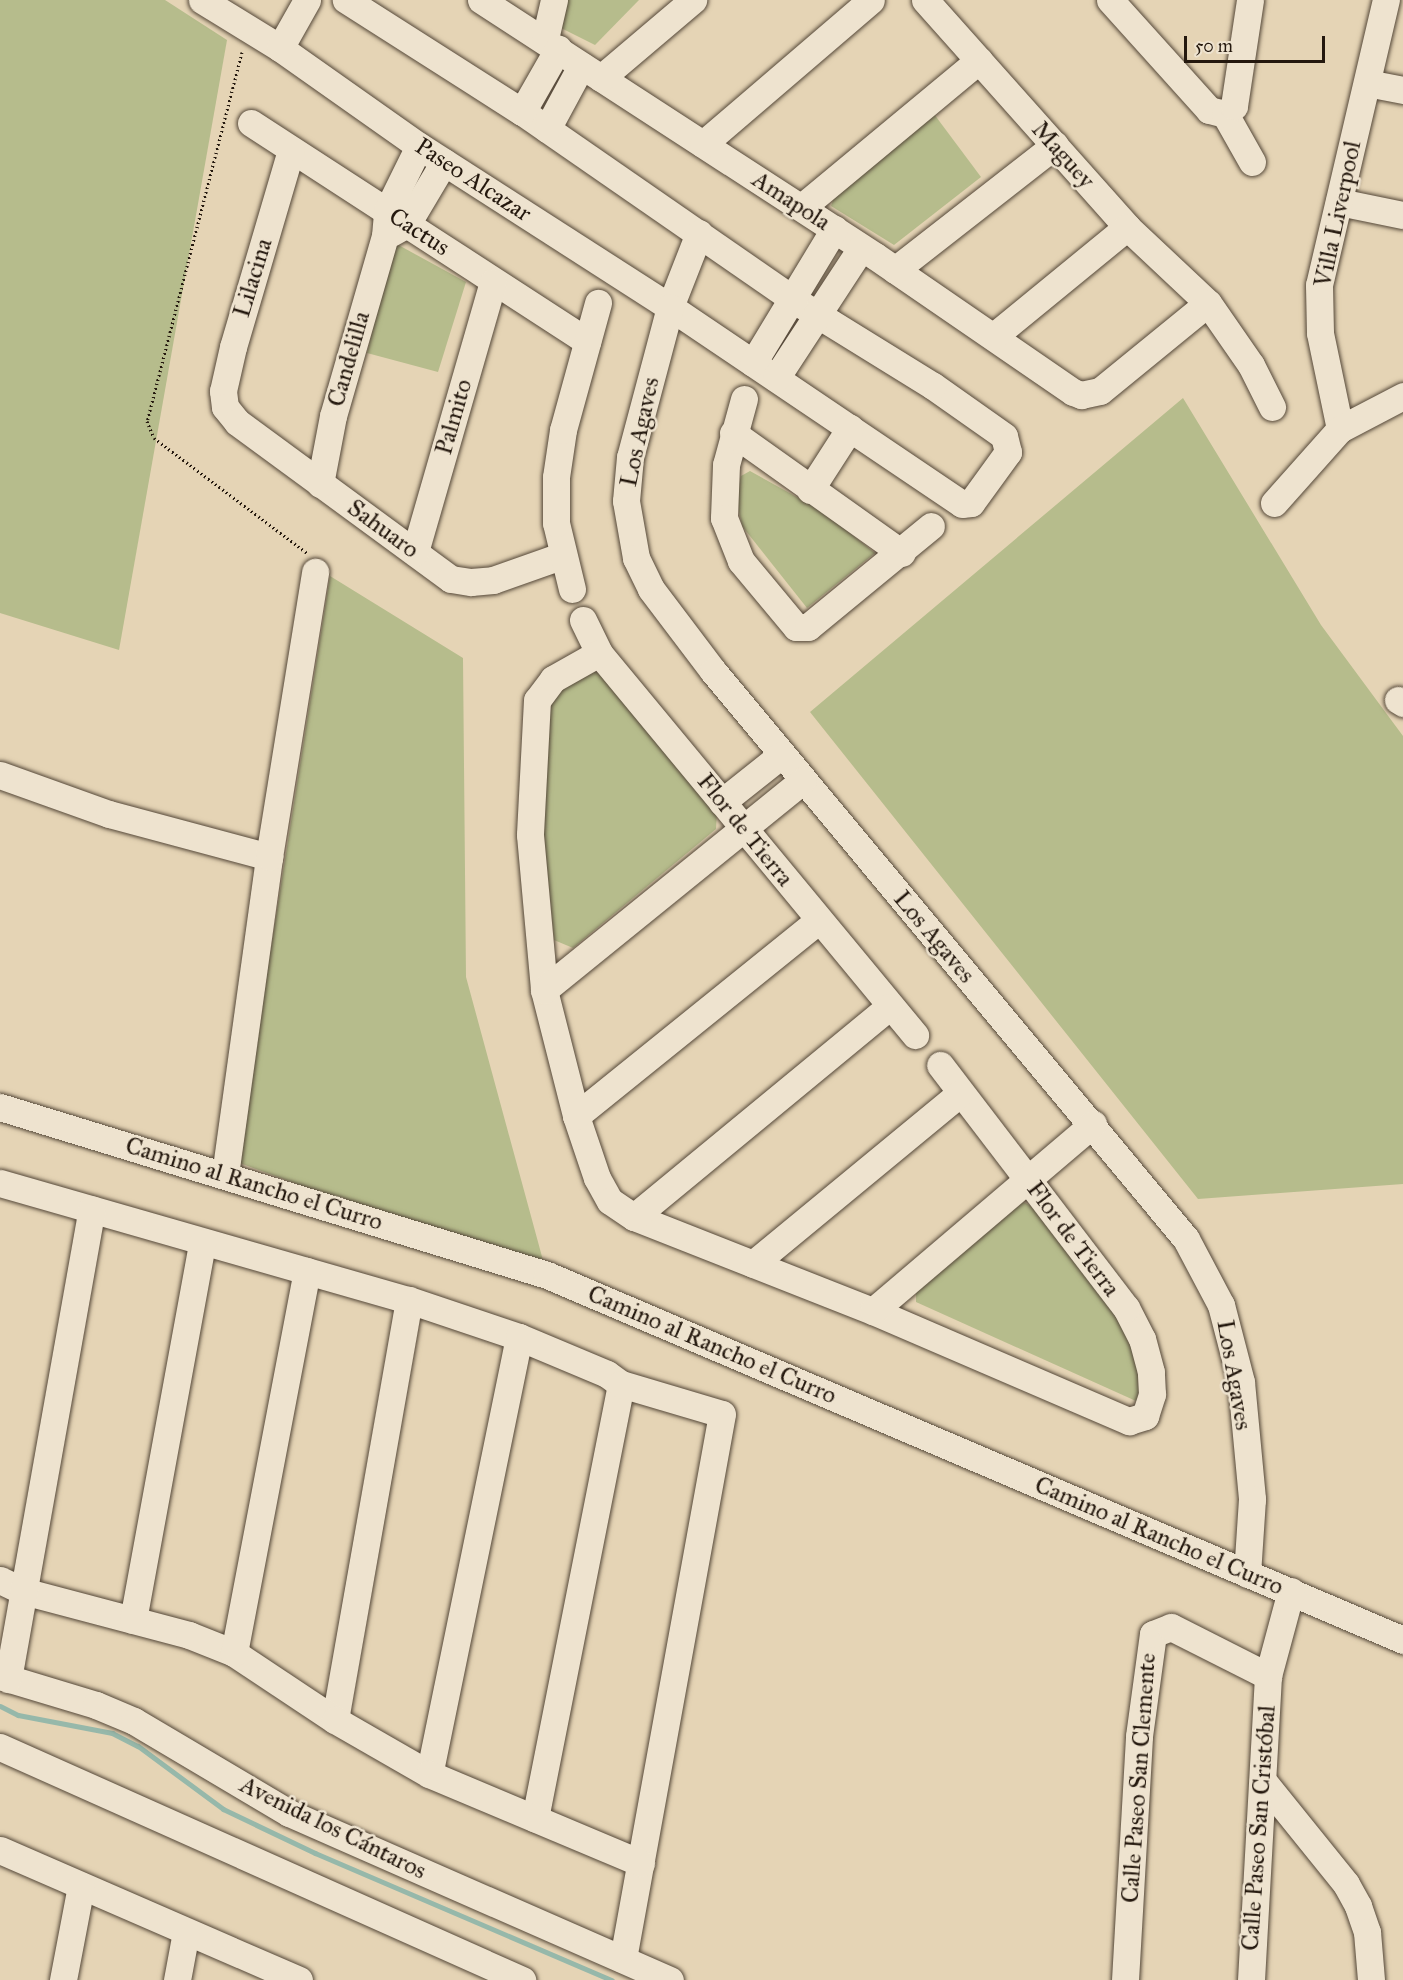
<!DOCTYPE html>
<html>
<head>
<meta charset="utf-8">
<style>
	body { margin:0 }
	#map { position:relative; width:1403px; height:1980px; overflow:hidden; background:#e5d4b5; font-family:"IM FELL Great Primer",serif }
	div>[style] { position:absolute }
	.green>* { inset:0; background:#b6bc8c }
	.stream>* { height:5px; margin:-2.5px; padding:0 2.5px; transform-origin:2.5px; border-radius:2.5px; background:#96b8aa }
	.path>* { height:3px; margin-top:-1.5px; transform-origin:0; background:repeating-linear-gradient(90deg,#24180e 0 1.5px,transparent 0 4.5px) }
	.roads { filter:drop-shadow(0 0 2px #544738) drop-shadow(0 0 2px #544738) }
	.minor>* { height:27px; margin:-13.5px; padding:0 13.5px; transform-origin:13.5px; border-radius:13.5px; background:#eee3cf }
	span { translate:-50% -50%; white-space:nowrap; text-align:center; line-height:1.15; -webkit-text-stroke:5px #eee3cf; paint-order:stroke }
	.street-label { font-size:24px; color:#24180e }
	.scale { position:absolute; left:1184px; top:36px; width:141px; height:27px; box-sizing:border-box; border:3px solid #24180e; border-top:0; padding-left:8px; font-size:18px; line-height:21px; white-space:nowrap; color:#24180e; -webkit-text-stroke:4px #eee3cf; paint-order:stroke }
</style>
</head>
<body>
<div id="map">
	<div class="green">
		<i style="clip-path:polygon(0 0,165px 0,227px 40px,119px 650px,0 613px)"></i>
		<i style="clip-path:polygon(543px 0,639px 0,595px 45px,539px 17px)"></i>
		<i style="clip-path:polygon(934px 114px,981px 177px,894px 245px,831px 206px,835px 195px)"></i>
		<i style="clip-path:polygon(393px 242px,466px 282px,438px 372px,367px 353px)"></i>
		<i style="clip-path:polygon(1183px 398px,1321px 625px,1403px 736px,1403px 1184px,1198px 1199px,810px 712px)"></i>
		<i style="clip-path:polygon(750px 471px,822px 511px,875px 553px,807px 608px,742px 526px,736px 496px,741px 476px)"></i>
		<i style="clip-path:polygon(330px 576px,463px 658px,466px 977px,547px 1275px,237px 1162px)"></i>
		<i style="clip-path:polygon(591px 670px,602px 674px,717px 811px,716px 829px,573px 948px,554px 940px,543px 826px,549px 717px,555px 686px)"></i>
		<i style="clip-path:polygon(1023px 1202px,1036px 1208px,1105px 1293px,1133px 1342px,1146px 1393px,1136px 1401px,916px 1302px,916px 1290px)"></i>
	</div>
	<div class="stream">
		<i style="left:0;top:1706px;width:20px;rotate:27deg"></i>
		<i style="left:18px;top:1715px;width:96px;rotate:10.8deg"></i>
		<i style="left:112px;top:1733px;width:29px;rotate:27deg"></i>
		<i style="left:138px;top:1746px;width:106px;rotate:36.5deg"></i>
		<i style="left:223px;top:1809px;width:102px;rotate:25.6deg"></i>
		<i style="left:315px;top:1853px;width:323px;rotate:23.2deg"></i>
	</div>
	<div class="path">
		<i style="left:242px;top:52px;width:381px;rotate:104.4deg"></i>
		<i style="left:147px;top:421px;width:18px;rotate:68deg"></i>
		<i style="left:154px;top:438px;width:191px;rotate:36.9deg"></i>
	</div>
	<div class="roads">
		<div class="minor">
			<i style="left:202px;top:0;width:92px;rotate:31.6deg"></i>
			<i style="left:280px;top:48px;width:170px;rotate:35.2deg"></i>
			<i style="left:419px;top:146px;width:298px;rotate:32.7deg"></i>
			<i style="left:670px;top:307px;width:352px;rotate:34deg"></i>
			<i style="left:962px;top:504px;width:9px;rotate:-6deg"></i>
			<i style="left:971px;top:503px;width:63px;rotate:-54deg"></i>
			<i style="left:1008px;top:452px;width:16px;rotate:-104deg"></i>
			<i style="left:1004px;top:436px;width:87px;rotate:-144.8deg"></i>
			<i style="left:933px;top:386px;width:163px;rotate:-148.3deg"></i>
			<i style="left:794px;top:300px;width:331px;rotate:-145.3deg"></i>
			<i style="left:522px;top:112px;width:209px;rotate:-147.5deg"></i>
			<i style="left:481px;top:0;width:470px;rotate:33deg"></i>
			<i style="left:875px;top:256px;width:240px;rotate:34.5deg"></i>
			<i style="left:1073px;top:392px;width:9px;rotate:21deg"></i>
			<i style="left:1081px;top:395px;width:19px;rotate:-12deg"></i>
			<i style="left:1100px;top:391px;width:139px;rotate:-39.2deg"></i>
			<i style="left:925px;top:0;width:304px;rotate:48.3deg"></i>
			<i style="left:1127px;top:227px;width:111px;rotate:43.2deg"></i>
			<i style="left:1208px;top:303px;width:75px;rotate:55.3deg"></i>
			<i style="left:1251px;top:365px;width:47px;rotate:63.4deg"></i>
			<i style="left:1110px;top:0;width:148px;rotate:48deg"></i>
			<i style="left:1209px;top:110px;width:16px;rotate:14deg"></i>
			<i style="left:1225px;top:114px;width:55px;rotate:60.6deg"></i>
			<i style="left:545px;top:39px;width:40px;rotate:-77deg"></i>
			<i style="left:280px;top:48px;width:55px;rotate:-60.6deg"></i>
			<i style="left:601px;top:78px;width:121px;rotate:-40.3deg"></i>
			<i style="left:1367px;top:83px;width:37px;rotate:11deg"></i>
			<i style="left:522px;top:112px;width:73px;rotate:-60.3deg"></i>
			<i style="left:1225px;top:114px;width:12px;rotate:-42deg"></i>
			<i style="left:1234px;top:106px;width:107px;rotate:-81.4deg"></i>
			<i style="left:251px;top:123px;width:401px;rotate:33deg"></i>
			<i style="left:547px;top:129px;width:72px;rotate:-61.6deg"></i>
			<i style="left:703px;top:144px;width:221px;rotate:-40.6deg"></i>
			<i style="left:291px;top:150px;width:205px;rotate:106.4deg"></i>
			<i style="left:233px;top:347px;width:45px;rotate:102.8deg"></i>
			<i style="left:223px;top:391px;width:16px;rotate:83deg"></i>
			<i style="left:225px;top:407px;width:19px;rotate:51deg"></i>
			<i style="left:237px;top:422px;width:265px;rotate:36.3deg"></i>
			<i style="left:451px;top:579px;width:20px;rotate:9deg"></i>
			<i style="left:471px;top:582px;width:22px;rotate:-5deg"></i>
			<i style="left:493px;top:580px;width:72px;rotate:-19.4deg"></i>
			<i style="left:1339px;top:202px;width:65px;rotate:11.5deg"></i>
			<i style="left:802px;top:207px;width:230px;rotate:-39.7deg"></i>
			<i style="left:391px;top:233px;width:18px;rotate:-29deg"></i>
			<i style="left:407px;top:224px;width:72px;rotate:-59.2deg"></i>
			<i style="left:699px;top:233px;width:79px;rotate:111.4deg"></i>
			<i style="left:670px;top:307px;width:155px;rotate:104.9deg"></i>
			<i style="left:630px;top:457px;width:44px;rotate:95.2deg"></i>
			<i style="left:626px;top:501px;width:58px;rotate:80deg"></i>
			<i style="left:636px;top:558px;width:34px;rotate:64deg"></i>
			<i style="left:651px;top:589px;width:103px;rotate:52.9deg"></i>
			<i style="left:713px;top:671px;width:739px;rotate:50.21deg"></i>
			<i style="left:1186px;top:1239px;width:75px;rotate:62.1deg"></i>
			<i style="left:1221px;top:1305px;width:80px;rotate:75.4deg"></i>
			<i style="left:1241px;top:1382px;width:118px;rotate:84.6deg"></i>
			<i style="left:1252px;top:1499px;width:75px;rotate:93.8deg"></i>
			<i style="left:895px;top:270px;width:203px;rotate:-38deg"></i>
			<i style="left:994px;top:336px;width:172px;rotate:-39.3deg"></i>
			<i style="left:753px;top:363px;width:157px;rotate:-58.8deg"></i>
			<i style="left:776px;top:378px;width:155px;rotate:-56.8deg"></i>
			<i style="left:744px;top:399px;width:68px;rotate:105.3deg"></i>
			<i style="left:726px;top:465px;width:53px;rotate:92.2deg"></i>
			<i style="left:724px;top:518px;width:46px;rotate:68.4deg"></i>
			<i style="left:741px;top:561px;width:86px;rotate:50.2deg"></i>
			<i style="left:796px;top:627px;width:12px"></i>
			<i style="left:808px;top:627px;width:159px;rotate:-39.4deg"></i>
			<i style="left:1340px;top:429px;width:98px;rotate:-101.8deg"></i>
			<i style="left:1320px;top:333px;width:48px;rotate:-91.2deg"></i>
			<i style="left:1319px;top:285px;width:293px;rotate:-76.8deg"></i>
			<i style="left:733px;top:433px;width:207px;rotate:35.4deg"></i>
			<i style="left:320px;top:484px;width:69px;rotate:-79.2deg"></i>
			<i style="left:333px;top:416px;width:187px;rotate:-73.9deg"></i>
			<i style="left:385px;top:236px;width:25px;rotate:-85deg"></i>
			<i style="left:387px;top:211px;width:72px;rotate:-63.8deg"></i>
			<i style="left:810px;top:490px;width:74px;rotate:-57.2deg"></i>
			<i style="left:1274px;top:503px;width:99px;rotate:-48.3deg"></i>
			<i style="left:1340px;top:429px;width:71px;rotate:-27.6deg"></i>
			<i style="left:415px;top:552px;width:281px;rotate:-73.9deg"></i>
			<i style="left:572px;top:589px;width:68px;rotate:-103.6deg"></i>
			<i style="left:556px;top:523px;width:46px;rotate:-90deg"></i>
			<i style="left:556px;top:477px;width:48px;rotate:-81.5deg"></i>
			<i style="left:563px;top:430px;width:132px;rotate:-74.6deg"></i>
			<i style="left:583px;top:620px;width:37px;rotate:64deg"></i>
			<i style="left:599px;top:653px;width:496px;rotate:50.4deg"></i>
			<i style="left:599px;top:653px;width:53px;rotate:150.5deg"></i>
			<i style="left:553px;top:679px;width:26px;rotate:127deg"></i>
			<i style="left:537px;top:700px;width:135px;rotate:93deg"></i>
			<i style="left:530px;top:835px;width:156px;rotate:84.8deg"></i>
			<i style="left:544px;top:990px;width:130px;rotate:75.7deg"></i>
			<i style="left:576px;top:1116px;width:65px;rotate:71.3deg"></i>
			<i style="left:597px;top:1178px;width:26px;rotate:61deg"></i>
			<i style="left:610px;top:1201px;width:29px;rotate:34deg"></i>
			<i style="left:634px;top:1217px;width:257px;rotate:21.5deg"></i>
			<i style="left:873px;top:1311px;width:279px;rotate:23.3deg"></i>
			<i style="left:1129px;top:1421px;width:17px;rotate:-17deg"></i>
			<i style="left:1145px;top:1416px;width:23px;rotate:-72deg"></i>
			<i style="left:1152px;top:1394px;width:22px;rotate:-93deg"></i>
			<i style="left:1151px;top:1372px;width:34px;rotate:-105deg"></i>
			<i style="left:1142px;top:1339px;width:35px;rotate:-117deg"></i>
			<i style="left:1126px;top:1308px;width:306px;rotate:-127.4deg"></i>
			<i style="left:1398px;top:700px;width:6px;rotate:31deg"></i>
			<i style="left:0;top:775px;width:116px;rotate:19.7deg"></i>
			<i style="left:109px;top:814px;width:166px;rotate:15deg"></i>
			<i style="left:722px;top:802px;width:75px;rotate:-38.5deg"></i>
			<i style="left:544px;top:990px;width:332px;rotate:-39deg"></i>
			<i style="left:0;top:1107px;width:572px;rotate:17.07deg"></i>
			<i style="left:547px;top:1275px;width:931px;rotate:23.09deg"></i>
			<i style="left:576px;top:1116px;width:311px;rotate:-38.9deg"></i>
			<i style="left:225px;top:1175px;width:321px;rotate:-82.1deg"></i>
			<i style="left:269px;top:857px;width:289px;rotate:-80.8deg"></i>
			<i style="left:0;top:1183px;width:425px;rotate:16deg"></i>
			<i style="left:409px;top:1300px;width:426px;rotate:100deg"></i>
			<i style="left:634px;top:1217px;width:330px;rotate:-39.5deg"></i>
			<i style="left:753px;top:1264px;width:267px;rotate:-39.5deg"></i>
			<i style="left:409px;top:1300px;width:116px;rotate:18.6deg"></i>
			<i style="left:519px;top:1337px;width:446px;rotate:101.6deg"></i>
			<i style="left:873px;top:1311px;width:289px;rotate:-40.4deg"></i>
			<i style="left:519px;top:1337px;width:95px;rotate:22.8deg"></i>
			<i style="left:607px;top:1374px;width:17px;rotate:36deg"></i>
			<i style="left:621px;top:1384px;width:443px;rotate:101.2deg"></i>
			<i style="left:621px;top:1384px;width:105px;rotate:16.5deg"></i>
			<i style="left:722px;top:1414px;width:554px;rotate:100.3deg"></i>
			<i style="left:0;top:1580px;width:25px;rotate:26deg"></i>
			<i style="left:23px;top:1591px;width:172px;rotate:14.8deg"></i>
			<i style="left:189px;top:1635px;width:48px;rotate:21.8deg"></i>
			<i style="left:234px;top:1653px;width:121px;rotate:33.6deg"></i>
			<i style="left:335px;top:1720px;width:108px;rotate:29.9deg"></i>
			<i style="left:429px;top:1774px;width:230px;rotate:22.8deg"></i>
			<i style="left:133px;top:1620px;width:383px;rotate:-79.6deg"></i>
			<i style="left:234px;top:1653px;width:389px;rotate:-79.2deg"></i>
			<i style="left:0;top:1676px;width:100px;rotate:16.8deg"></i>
			<i style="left:96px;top:1705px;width:41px;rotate:22.8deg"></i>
			<i style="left:134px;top:1721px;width:180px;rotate:30.7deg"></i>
			<i style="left:289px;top:1813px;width:416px;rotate:23.7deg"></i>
			<i style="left:8px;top:1679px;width:477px;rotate:-79.9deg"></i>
			<i style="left:0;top:1747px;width:572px;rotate:24.05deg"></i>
			<i style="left:1263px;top:1781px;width:132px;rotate:51.1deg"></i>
			<i style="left:1346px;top:1884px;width:25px;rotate:61deg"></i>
			<i style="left:1358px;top:1906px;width:28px;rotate:71deg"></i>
			<i style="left:1367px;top:1932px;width:48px;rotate:85.2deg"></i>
			<i style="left:0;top:1850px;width:326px;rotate:23.5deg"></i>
			<i style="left:63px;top:1980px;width:96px;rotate:-79.2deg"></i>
			<i style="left:177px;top:1980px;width:49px;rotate:-79.4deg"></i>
			<i style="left:1125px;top:1980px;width:244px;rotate:-86.7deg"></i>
			<i style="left:1139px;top:1736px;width:103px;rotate:-82.2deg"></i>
			<i style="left:1153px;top:1634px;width:19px;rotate:-21deg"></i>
			<i style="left:1171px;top:1627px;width:109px;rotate:26.8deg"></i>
			<i style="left:1251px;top:1980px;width:304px;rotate:-86.8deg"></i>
			<i style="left:1268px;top:1676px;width:88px;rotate:-74.9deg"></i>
		</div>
	</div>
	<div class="street-label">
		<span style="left:1063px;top:155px;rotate:48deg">Maguey</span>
		<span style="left:473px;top:180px;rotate:33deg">Paseo Alcazar</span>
		<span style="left:791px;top:201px;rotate:33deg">Amapola</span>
		<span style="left:1338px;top:214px;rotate:-78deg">Villa Liverpool</span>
		<span style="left:419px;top:232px;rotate:33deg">Cactus</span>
		<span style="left:253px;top:278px;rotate:-73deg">Lilacina</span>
		<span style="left:349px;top:359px;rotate:-74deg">Candelilla</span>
		<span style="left:454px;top:417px;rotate:-74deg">Palmito</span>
		<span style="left:640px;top:432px;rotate:-78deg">Los Agaves</span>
		<span style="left:383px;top:529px;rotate:36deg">Sahuaro</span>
		<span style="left:745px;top:830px;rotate:51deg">Flor de Tierra</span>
		<span style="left:934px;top:937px;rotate:50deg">Los Agaves</span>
		<span style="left:254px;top:1184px;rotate:17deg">Camino al Rancho el Curro</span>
		<span style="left:1073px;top:1239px;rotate:53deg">Flor de Tierra</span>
		<span style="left:712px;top:1345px;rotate:23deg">Camino al Rancho el Curro</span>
		<span style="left:1234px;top:1375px;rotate:80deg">Los Agaves</span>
		<span style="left:1159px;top:1536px;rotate:23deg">Camino al Rancho el Curro</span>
		<span style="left:1139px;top:1778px;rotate:-86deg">Calle Paseo San Clemente</span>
		<span style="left:333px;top:1828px;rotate:26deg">Avenida los Cántaros</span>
		<span style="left:1259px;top:1828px;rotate:-86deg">Calle Paseo San Cristóbal</span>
	</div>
	<div class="scale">50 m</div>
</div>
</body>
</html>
